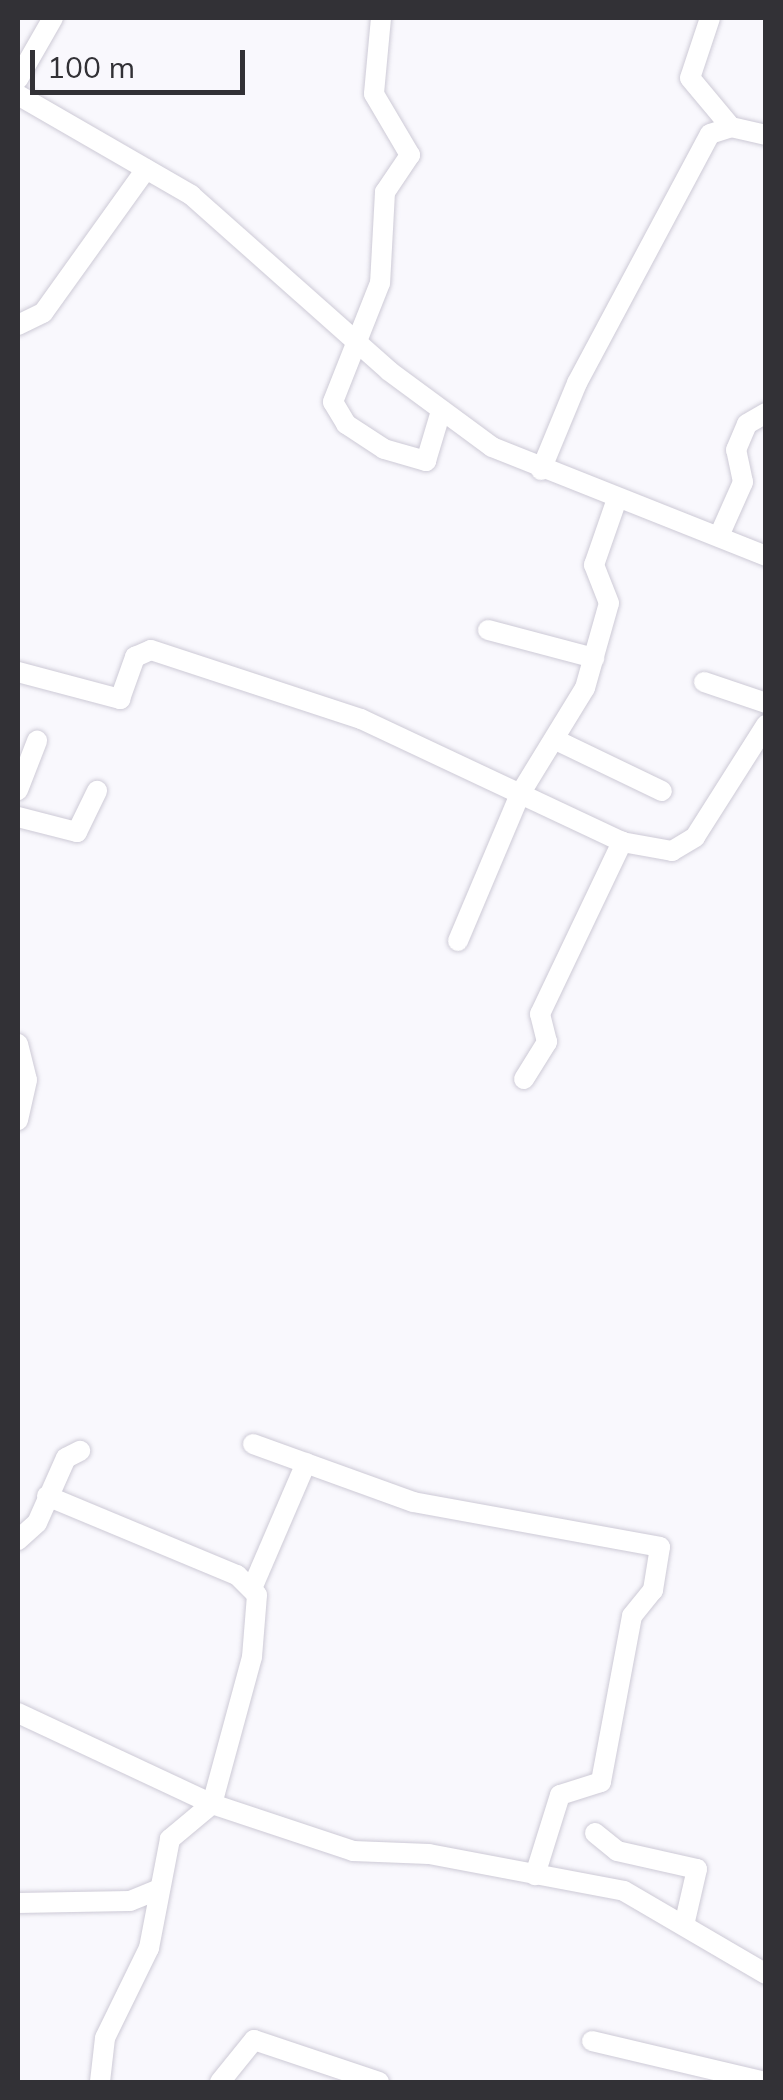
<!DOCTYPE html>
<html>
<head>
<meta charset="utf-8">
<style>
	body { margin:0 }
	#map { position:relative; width:783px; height:2100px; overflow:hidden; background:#f9f8fd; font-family:Mulish,sans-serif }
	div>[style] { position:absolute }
	.roads { filter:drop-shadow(0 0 2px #cdcad6) drop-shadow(0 0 2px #cdcad6) }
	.minor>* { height:20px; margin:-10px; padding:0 10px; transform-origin:10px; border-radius:10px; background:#fff }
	span { translate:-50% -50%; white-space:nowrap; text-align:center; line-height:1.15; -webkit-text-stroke:10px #f9f8fd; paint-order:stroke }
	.frame { position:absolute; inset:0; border:20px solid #323136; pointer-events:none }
	.scale { position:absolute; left:30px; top:50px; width:215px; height:45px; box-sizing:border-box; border:5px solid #323136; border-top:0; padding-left:12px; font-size:30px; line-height:35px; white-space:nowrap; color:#323136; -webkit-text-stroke:8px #f9f8fd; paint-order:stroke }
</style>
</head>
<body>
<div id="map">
	<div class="roads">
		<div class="minor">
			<i style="left:381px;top:18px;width:76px;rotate:95.3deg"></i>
			<i style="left:374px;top:94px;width:71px;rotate:59.5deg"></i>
			<i style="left:410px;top:155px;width:45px;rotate:124deg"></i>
			<i style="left:385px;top:192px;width:91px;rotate:93.1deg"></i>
			<i style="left:380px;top:283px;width:128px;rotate:111.6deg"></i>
			<i style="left:333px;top:402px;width:26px;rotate:59deg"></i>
			<i style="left:346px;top:424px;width:45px;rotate:33.3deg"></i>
			<i style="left:384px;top:449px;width:44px;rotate:15.9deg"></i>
			<i style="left:426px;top:461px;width:52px;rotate:-73.3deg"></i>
			<i style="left:710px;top:18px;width:63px;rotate:108.4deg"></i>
			<i style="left:690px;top:78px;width:64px;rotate:50.1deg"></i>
			<i style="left:18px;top:79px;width:70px;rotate:-60.2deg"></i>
			<i style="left:18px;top:95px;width:200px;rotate:30deg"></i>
			<i style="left:191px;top:195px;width:265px;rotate:41.6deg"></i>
			<i style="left:389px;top:371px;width:128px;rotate:36.4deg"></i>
			<i style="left:492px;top:447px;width:295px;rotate:21.7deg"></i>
			<i style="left:18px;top:325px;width:28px;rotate:-26deg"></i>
			<i style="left:43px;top:313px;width:177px;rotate:-54.4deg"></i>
			<i style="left:541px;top:470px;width:94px;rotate:-67.5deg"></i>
			<i style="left:577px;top:383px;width:282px;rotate:-61.9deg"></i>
			<i style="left:710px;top:134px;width:22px;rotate:-18deg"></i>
			<i style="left:731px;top:127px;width:36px;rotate:13deg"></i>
			<i style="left:719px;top:536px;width:59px;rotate:-66deg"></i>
			<i style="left:743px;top:482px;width:33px;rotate:-102deg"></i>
			<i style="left:736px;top:450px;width:28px;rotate:-67deg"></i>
			<i style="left:747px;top:424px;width:22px;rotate:-30deg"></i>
			<i style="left:488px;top:630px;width:110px;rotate:14.8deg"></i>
			<i style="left:18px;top:672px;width:106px;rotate:14.8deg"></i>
			<i style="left:120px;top:699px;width:45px;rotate:-70.3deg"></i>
			<i style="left:135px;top:657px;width:17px;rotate:-24deg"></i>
			<i style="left:151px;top:650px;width:221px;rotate:18.2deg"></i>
			<i style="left:361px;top:719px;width:289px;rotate:25.2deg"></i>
			<i style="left:622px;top:842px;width:51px;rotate:10.2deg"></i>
			<i style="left:672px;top:851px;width:27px;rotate:-31deg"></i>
			<i style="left:695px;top:837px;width:133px;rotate:-57.6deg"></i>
			<i style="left:704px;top:682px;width:65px;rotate:18.7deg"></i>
			<i style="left:560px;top:742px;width:113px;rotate:25.7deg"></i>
			<i style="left:18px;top:790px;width:53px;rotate:-68.8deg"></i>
			<i style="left:18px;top:817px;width:61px;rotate:14.3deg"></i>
			<i style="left:77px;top:832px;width:46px;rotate:-64deg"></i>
			<i style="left:458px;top:941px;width:160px;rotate:-67.1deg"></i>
			<i style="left:520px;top:794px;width:124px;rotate:-58.5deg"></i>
			<i style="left:585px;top:688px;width:88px;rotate:-74.2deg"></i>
			<i style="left:609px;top:603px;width:41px;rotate:-111.5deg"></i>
			<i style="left:594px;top:565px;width:70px;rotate:-70.8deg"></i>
			<i style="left:18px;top:1044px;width:37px;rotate:76deg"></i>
			<i style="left:27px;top:1080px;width:41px;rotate:102.7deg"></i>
			<i style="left:524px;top:1079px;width:44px;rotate:-58.1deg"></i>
			<i style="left:547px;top:1042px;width:29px;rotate:-104deg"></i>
			<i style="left:540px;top:1014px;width:191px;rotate:-64.5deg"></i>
			<i style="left:253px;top:1444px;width:170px;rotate:19.9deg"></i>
			<i style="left:413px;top:1502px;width:251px;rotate:10.3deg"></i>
			<i style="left:660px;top:1547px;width:44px;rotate:99.2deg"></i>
			<i style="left:653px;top:1590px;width:33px;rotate:129deg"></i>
			<i style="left:632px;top:1616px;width:169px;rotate:100.6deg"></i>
			<i style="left:601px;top:1782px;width:43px;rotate:162.4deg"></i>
			<i style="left:560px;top:1795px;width:84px;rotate:107.4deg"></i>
			<i style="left:47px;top:1496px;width:206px;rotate:22.6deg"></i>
			<i style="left:237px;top:1575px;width:28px;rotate:45deg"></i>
			<i style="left:257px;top:1595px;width:62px;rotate:94.6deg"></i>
			<i style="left:252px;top:1657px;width:152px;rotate:105.2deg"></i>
			<i style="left:212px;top:1804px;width:55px;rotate:140.2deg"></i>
			<i style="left:170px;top:1839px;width:111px;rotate:100.9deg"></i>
			<i style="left:149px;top:1948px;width:100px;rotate:116.1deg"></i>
			<i style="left:105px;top:2038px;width:44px;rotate:96.5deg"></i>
			<i style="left:18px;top:1540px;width:25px;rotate:-42deg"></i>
			<i style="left:37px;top:1523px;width:71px;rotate:-66deg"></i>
			<i style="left:66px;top:1458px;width:16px;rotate:-27deg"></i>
			<i style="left:253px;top:1586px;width:134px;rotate:-66.7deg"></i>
			<i style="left:18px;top:1713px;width:214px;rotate:25.1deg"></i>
			<i style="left:212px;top:1804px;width:149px;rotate:18.4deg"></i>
			<i style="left:353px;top:1851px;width:76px;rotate:2.3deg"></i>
			<i style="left:429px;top:1854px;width:198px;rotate:10.7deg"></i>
			<i style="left:624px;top:1891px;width:164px;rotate:30.3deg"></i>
			<i style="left:595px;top:1833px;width:28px;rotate:39deg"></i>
			<i style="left:617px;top:1851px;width:82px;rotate:12.7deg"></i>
			<i style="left:697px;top:1869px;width:53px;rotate:103deg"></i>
			<i style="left:18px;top:1903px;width:112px;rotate:-1deg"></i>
			<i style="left:130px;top:1901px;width:31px;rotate:-22deg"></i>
			<i style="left:592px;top:2041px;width:179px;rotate:13.3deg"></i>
			<i style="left:220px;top:2082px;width:54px;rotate:-51deg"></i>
			<i style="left:254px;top:2040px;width:132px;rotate:18.6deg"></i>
		</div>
	</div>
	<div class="frame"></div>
	<div class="scale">100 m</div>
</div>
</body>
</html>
